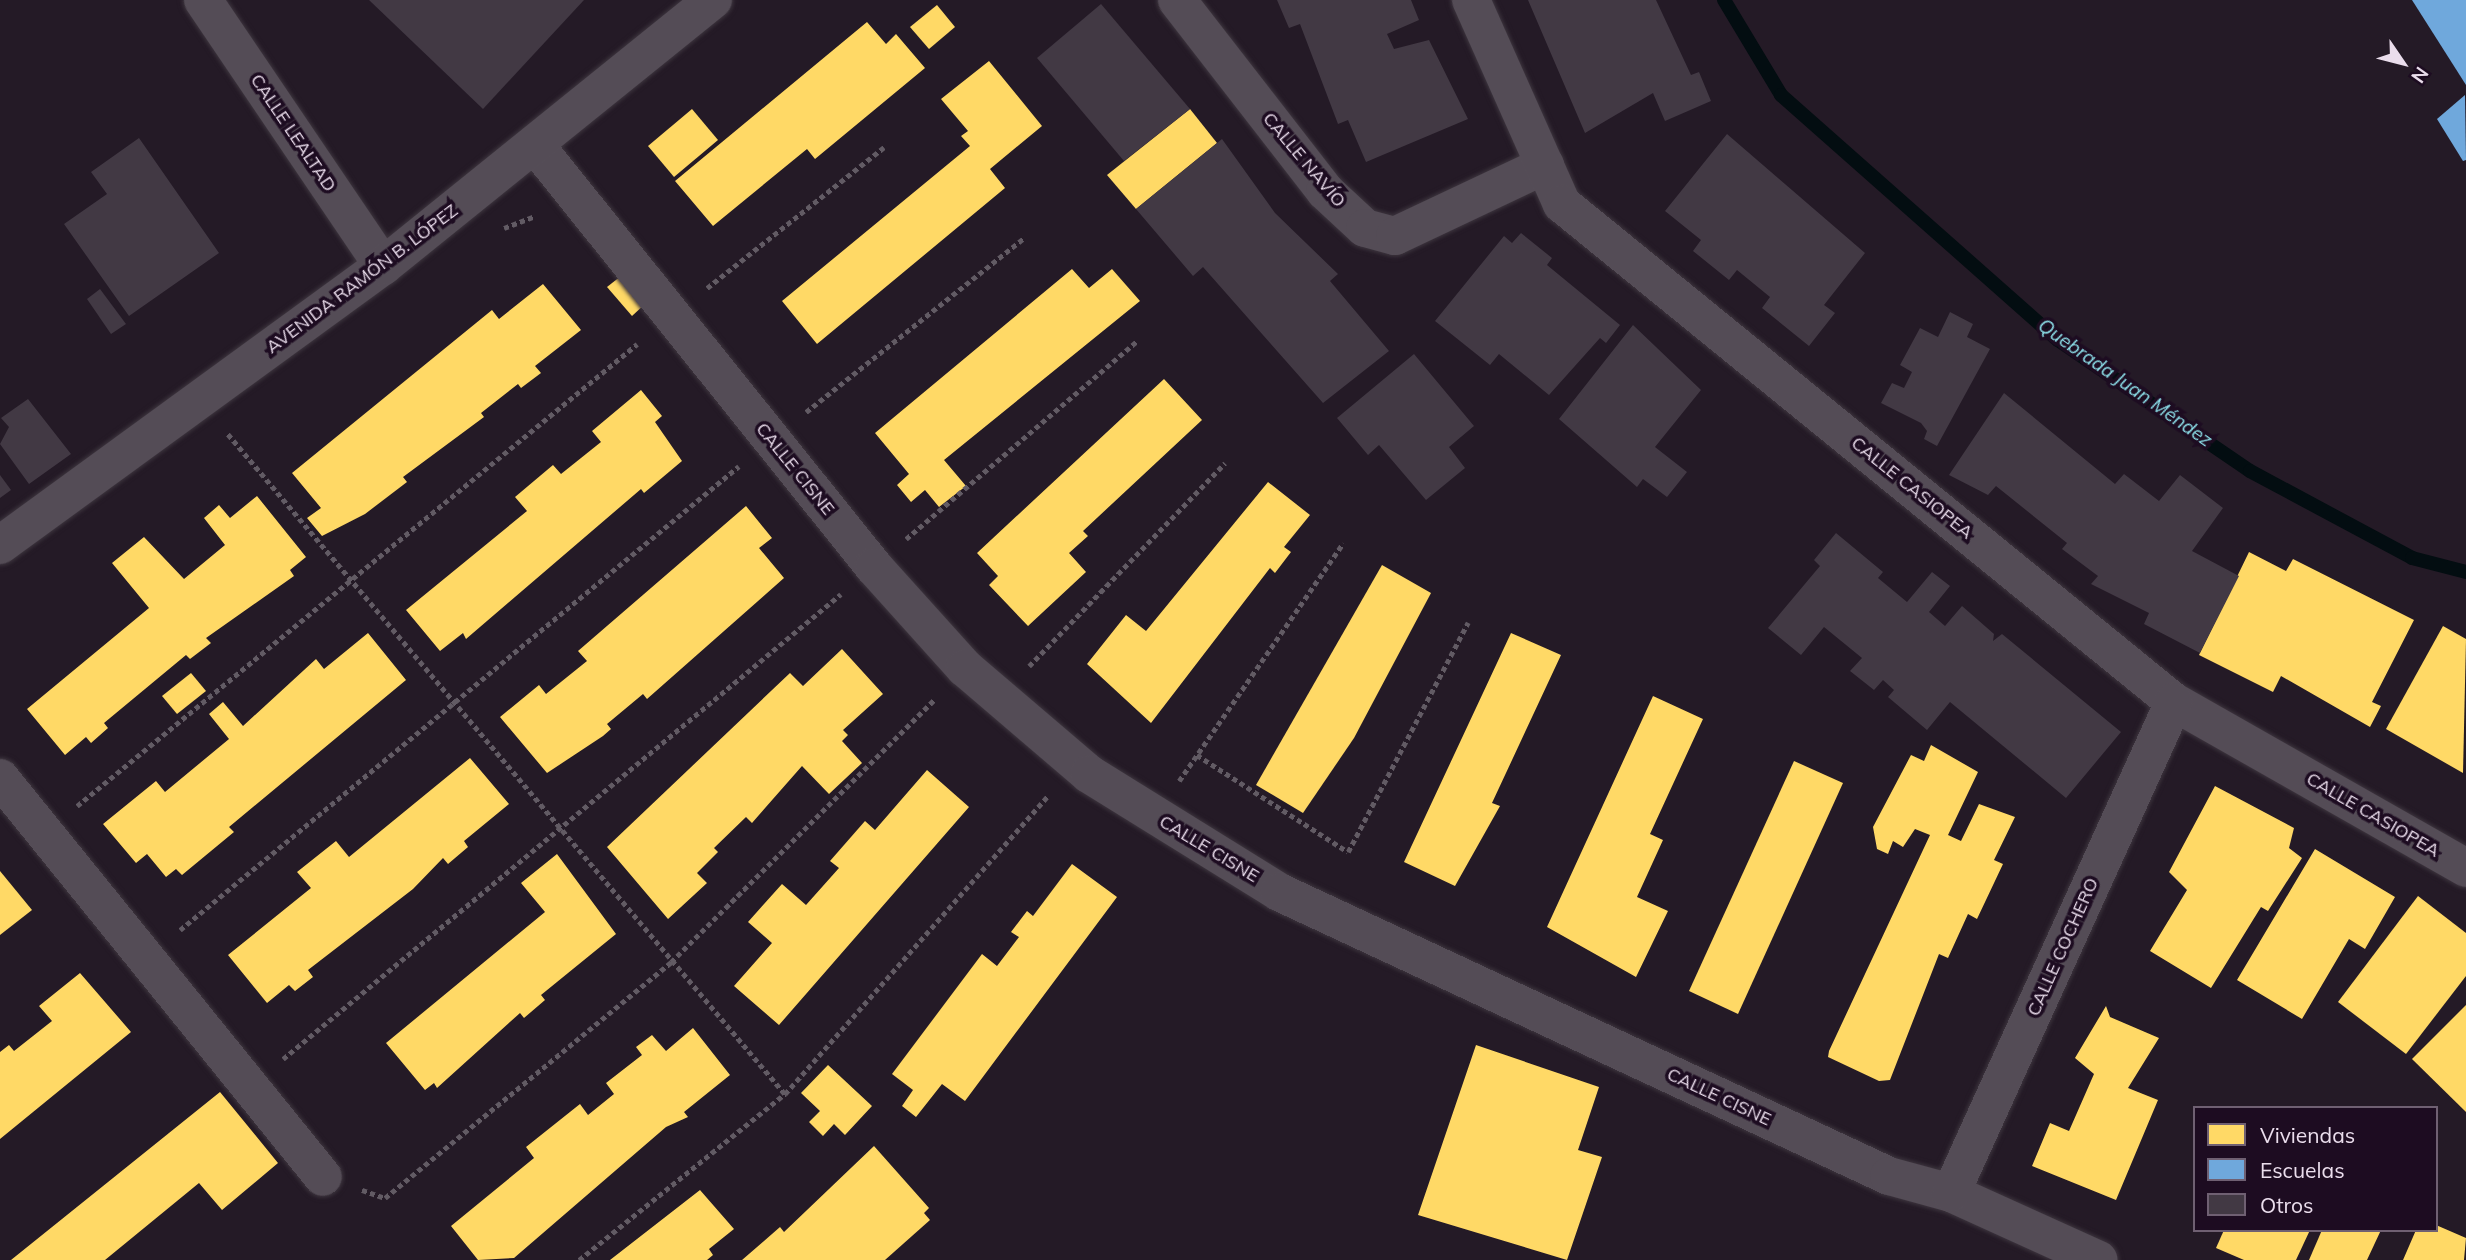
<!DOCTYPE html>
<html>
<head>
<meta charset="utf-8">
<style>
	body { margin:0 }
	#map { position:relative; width:2466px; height:1260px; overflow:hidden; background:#241a26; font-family:Mulish,sans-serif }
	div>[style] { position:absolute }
	.homes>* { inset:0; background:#ffd966 }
	.schools>* { inset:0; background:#6fa8dc }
	.stream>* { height:14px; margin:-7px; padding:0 7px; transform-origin:7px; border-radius:7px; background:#030d11 }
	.building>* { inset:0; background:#423944 }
	.path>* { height:4.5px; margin-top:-2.25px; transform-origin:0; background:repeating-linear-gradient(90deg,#625b64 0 5px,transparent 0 8.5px) }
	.roads { filter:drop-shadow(0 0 2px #3d353e) drop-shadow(0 0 2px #3d353e) }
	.minor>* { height:38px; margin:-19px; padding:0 19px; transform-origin:19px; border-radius:19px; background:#544c56 }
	span { translate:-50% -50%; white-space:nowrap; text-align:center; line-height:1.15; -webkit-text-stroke:7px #1d0c21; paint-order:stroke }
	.street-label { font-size:18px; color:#eaddec }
	.water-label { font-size:19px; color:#8de0ea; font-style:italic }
	.legend { position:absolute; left:2193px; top:1106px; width:245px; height:126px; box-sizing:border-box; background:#1d0c21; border:2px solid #6f6072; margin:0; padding:9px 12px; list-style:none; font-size:21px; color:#eaddec }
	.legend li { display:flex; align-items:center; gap:14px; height:35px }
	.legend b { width:35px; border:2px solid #6f6072 }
	.north { position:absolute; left:2368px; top:28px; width:70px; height:70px; -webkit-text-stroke:5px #1d0c21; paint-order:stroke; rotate:125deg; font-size:19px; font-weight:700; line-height:28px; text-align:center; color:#eaddec }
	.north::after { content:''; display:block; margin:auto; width:24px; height:32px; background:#eaddec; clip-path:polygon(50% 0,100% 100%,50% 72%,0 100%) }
</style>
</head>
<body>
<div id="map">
	<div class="homes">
		<i style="clip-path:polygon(937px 5px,955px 27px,929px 49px,910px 27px)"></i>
		<i style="clip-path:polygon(867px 22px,886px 44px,896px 34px,925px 68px,815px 159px,807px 149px,713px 226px,675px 181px)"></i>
		<i style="clip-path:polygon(989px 61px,1042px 126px,990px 169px,1005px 188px,817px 344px,782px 301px,970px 146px,961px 136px,968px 131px,941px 99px)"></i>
		<i style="clip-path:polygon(692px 109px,718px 140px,674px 177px,648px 146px)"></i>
		<i style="clip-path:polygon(1190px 109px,1217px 143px,1136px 209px,1107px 175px)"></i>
		<i style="clip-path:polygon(1072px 269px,1089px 288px,1112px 269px,1140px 301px,944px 460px,966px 486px,939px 507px,925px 490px,911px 502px,897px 485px,909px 474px,875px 433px)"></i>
		<i style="clip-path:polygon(621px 276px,645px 304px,632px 316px,607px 287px)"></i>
		<i style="clip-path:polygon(543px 284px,581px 330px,535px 366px,541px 373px,521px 388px,518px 384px,481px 413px,484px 417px,403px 477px,407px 482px,365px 514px,322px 536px,307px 518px,321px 508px,292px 473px,492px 310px,499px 319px)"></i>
		<i style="clip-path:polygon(1164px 379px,1202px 420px,1083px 531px,1088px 536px,1069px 553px,1086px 572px,1028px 626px,989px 585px,998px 576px,977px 553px)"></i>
		<i style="clip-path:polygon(641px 390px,662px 416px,655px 422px,682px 461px,644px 493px,641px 489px,466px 639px,463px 633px,440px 651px,406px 610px,527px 511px,515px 497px,553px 465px,561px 474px,601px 442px,592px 431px)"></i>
		<i style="clip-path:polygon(1268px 482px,1310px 515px,1284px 547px,1291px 552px,1275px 573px,1270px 568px,1151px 723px,1087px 664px,1126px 615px,1146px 631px)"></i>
		<i style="clip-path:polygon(257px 496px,306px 557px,290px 570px,294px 576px,206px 638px,211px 643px,190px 659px,186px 655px,104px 723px,108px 728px,91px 743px,86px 737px,65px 755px,27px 709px,149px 608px,112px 563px,144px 537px,184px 579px,225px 545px,204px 518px,219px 505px,230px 518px)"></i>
		<i style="clip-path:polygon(746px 506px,772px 538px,759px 548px,784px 578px,647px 699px,643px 694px,607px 724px,611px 729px,603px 736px,547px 773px,500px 717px,539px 685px,546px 694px,587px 661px,578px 651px)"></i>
		<i style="clip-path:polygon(2249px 552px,2286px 571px,2293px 559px,2414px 620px,2372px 702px,2381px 706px,2370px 727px,2281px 676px,2273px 692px,2199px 655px)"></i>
		<i style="clip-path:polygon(1382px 565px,1431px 593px,1354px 738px,1303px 813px,1256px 785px)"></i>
		<i style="clip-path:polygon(2443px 626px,2466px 639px,2463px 773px,2386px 729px)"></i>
		<i style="clip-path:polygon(368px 633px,406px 680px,229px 827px,234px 832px,182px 875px,176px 869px,166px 877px,147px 854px,136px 863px,103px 824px,156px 781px,165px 792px,229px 739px,209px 714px,223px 702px,243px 726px,316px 659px,324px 669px)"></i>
		<i style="clip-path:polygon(1511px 633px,1561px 655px,1492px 803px,1500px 806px,1455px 886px,1404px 862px)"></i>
		<i style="clip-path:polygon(842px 649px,883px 694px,843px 730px,848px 735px,842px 741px,862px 763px,829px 794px,802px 766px,752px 823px,746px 817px,714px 848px,718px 852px,697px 873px,707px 883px,668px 919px,607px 847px,790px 673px,803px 686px)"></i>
		<i style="clip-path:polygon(191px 673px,206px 691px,177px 714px,162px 696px)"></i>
		<i style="clip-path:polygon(1653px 696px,1703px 719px,1650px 834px,1663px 840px,1637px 897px,1668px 911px,1636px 977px,1547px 927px)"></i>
		<i style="clip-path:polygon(1931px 745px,1978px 772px,1948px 835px,1961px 841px,1979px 804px,2015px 817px,1994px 860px,2003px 864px,1977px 919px,1968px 914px,1948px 958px,1939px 954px,1890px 1080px,1879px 1081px,1828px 1057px,1829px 1051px,1930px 835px,1915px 829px,1903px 847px,1893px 841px,1888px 854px,1877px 849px,1873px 827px,1911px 755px,1924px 761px)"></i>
		<i style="clip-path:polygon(470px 758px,509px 804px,464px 841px,468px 847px,448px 864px,443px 858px,413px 889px,308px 970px,313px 977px,295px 991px,289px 985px,267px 1003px,228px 955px,311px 888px,297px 872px,336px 841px,349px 857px)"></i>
		<i style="clip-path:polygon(1794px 761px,1843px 783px,1738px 1014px,1689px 991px)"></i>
		<i style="clip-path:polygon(927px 770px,969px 807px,779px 1025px,734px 986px,772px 943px,748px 922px,782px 884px,806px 905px,839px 868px,830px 861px,865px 821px,875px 830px)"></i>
		<i style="clip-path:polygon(2215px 786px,2294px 828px,2289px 848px,2302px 858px,2268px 911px,2261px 907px,2211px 988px,2150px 951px,2187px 890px,2169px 872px)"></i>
		<i style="clip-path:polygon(2315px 849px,2395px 897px,2365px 949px,2349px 939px,2302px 1019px,2237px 980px)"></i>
		<i style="clip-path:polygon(557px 854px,616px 934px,541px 995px,545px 1000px,524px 1018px,520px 1013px,437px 1088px,434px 1083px,425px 1090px,386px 1043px,545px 912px,521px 883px)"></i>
		<i style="clip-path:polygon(1072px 864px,1117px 897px,965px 1101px,942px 1084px,916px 1117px,902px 1106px,913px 1090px,892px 1074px,982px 954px,997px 966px,1019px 937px,1011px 932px,1027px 911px,1033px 916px)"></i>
		<i style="clip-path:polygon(0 871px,32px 910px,0 935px)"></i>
		<i style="clip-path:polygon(2418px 896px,2466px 933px,2466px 976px,2406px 1054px,2338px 1002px)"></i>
		<i style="clip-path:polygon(80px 973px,131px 1032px,0 1139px,0 1052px,9px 1045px,14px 1051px,52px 1021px,39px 1006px)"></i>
		<i style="clip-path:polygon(2466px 1005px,2466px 1112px,2412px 1059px)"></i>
		<i style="clip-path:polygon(2106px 1006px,2110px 1017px,2159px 1038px,2128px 1088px,2158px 1100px,2116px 1200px,2032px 1166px,2050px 1123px,2069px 1131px,2094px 1074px,2075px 1058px)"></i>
		<i style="clip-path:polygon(693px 1028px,730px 1075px,684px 1112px,688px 1117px,666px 1127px,514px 1258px,478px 1260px,451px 1226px,534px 1158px,526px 1147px,580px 1104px,588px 1115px,614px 1094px,606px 1083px,642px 1055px,636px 1047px,652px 1035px,666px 1051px)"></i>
		<i style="clip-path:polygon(1476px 1045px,1599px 1087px,1578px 1150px,1602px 1157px,1567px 1260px,1418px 1215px)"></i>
		<i style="clip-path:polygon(828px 1065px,872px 1106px,845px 1135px,834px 1124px,823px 1136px,809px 1122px,820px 1111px,801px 1093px)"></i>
		<i style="clip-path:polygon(220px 1092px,278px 1163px,222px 1210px,199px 1183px,105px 1260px,11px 1260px)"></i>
		<i style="clip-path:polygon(874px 1146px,929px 1208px,924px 1213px,930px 1220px,885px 1260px,742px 1260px,780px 1227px,784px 1232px)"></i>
		<i style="clip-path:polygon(700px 1190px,734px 1229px,709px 1249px,713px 1255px,707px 1260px,610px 1260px)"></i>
		<i style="clip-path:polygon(2436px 1225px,2466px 1238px,2464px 1260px,2403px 1260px,2416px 1230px,2436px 1230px)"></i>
		<i style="clip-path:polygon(2224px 1230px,2310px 1230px,2296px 1260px,2244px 1260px,2216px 1248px)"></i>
		<i style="clip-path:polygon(2322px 1230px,2381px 1230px,2367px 1260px,2309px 1260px)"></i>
	</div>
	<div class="schools">
		<i style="clip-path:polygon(2412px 0,2466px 0,2466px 85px)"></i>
		<i style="clip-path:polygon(2465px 95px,2466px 160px,2463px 161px,2437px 119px)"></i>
	</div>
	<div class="stream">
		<i style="left:1724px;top:0;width:111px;rotate:59deg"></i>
		<i style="left:1781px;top:95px;width:370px;rotate:41.5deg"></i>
		<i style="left:2058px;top:340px;width:232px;rotate:34.3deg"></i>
		<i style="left:2250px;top:471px;width:184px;rotate:28.2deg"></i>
		<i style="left:2412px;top:558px;width:56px;rotate:14.5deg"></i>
	</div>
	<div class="building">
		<i style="clip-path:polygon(369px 0,584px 0,483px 109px)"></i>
		<i style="clip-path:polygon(1277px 0,1411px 0,1419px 20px,1387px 34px,1394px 49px,1429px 40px,1468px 119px,1366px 162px,1348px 120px,1338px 124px,1300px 24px,1289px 28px)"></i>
		<i style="clip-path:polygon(1528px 0,1656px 0,1691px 75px,1699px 72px,1711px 101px,1665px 121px,1653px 93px,1585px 133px)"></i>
		<i style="clip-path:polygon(1101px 4px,1190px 109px,1124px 161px,1037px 58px)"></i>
		<i style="clip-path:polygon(1727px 134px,1865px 253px,1824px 305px,1835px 313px,1809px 346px,1762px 308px,1770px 297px,1737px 270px,1729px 280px,1693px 251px,1701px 240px,1665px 211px)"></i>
		<i style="clip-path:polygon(139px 138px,219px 253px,129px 316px,64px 224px,107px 194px,91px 172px)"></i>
		<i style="clip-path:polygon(1222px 139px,1275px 213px,1338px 274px,1330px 281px,1389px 351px,1323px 403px,1203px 267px,1193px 276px,1136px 209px)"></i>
		<i style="clip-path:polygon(1521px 233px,1552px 258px,1547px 265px,1620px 325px,1606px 343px,1600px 338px,1549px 395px,1499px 354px,1490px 365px,1435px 321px,1504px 236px,1512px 243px)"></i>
		<i style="clip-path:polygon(100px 289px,126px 324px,111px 334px,87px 299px)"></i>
		<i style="clip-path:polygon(1950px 312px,1973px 324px,1967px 337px,1990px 349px,1937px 446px,1924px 439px,1927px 431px,1921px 423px,1881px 403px,1892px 383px,1904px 388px,1912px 372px,1900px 365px,1920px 328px,1938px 337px)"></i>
		<i style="clip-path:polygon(1633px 325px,1701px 390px,1655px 447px,1687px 472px,1667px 497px,1643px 479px,1637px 487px,1559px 419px)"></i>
		<i style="clip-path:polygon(1414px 354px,1474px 426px,1449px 447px,1465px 468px,1426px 500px,1379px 445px,1368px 455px,1337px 418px)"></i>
		<i style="clip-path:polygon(2004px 393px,2115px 484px,2124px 474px,2159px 501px,2180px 475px,2223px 508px,2192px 551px,2239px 576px,2200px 653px,2144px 624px,2149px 613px,2091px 584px,2098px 576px,2062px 549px,2067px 543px,1996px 486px,1988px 495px,1949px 475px)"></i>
		<i style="clip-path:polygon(28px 399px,71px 454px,29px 484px,0 444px,9px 427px,1px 418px)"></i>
		<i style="clip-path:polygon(0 475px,11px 490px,0 498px)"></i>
		<i style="clip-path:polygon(1836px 533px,1883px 572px,1878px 578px,1907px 602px,1932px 572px,1950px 586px,1929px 612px,1945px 626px,1962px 606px,1994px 634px,1993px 641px,2002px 634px,2121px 732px,2066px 798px,1950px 702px,1927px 730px,1888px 697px,1894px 690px,1883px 680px,1874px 690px,1850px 671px,1862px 658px,1824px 627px,1801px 655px,1768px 628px,1820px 566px,1814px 560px)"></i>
	</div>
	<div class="path">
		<i style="left:504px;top:228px;width:33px;rotate:-21deg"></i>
		<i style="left:707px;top:288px;width:226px;rotate:-38.5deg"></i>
		<i style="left:806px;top:412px;width:279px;rotate:-38.6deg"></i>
		<i style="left:228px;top:434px;width:864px;rotate:49.84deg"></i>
		<i style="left:785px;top:1094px;width:397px;rotate:-48.6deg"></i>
		<i style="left:906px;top:539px;width:304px;rotate:-40.6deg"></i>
		<i style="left:1029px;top:666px;width:282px;rotate:-46deg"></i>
		<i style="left:1197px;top:755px;width:179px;rotate:32.7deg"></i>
		<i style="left:1348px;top:852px;width:259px;rotate:-62.4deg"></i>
		<i style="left:1179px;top:781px;width:289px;rotate:-55.4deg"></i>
		<i style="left:77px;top:806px;width:726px;rotate:-39.52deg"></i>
		<i style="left:180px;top:930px;width:726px;rotate:-39.69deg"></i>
		<i style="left:283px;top:1059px;width:726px;rotate:-39.81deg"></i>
		<i style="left:362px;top:1190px;width:24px;rotate:19deg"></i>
		<i style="left:385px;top:1198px;width:371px;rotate:-39.5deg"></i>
		<i style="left:671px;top:962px;width:373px;rotate:-44.9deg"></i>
		<i style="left:579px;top:1260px;width:265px;rotate:-38.9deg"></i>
	</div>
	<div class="roads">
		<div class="minor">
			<i style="left:203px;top:0;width:321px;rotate:55.9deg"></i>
			<i style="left:1177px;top:0;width:242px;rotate:52.2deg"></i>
			<i style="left:1325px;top:191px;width:54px;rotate:42.8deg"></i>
			<i style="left:1365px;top:228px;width:31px;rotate:15deg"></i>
			<i style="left:1395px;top:236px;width:166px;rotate:-25.3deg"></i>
			<i style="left:1471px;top:0;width:223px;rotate:66deg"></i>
			<i style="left:1562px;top:204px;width:789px;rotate:39.14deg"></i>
			<i style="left:2174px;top:702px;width:336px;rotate:29.6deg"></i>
			<i style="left:536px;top:146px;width:540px;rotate:51.24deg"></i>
			<i style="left:874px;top:567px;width:136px;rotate:48deg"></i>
			<i style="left:965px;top:668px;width:163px;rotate:40.5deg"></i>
			<i style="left:1089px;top:774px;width:224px;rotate:31.8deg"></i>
			<i style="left:1279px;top:892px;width:673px;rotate:24.97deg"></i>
			<i style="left:1889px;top:1176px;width:64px;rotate:15.3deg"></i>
			<i style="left:1951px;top:1193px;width:162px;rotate:24.4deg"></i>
			<i style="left:0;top:545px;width:474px;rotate:-36.1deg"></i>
			<i style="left:383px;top:266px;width:424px;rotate:-38.9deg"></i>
			<i style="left:0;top:778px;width:513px;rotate:51.01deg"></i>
			<i style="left:1951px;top:1193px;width:539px;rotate:-65.57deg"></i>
		</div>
	</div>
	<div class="street-label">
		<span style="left:293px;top:133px;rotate:56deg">CALLE LEALTAD</span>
		<span style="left:1304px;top:160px;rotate:50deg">CALLE NAVÍO</span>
		<span style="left:362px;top:279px;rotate:-37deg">AVENIDA RAMÓN B. LÓPEZ</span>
		<span style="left:795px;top:469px;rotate:51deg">CALLE CISNE</span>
		<span style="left:1912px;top:488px;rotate:39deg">CALLE CASIOPEA</span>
		<span style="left:2373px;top:815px;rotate:30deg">CALLE CASIOPEA</span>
		<span style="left:1209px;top:849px;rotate:31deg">CALLE CISNE</span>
		<span style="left:2063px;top:947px;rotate:-66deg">CALLE COCHERO</span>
		<span style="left:1719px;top:1097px;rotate:25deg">CALLE CISNE</span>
	</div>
	<div class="water-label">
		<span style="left:2125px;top:383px;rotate:35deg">Quebrada Juan Méndez</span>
	</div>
	<ul class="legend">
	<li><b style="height:19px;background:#ffd966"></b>Viviendas</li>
	<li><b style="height:19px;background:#6fa8dc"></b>Escuelas</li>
	<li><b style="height:19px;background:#423944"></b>Otros</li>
	</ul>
	<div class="north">N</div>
</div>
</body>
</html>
